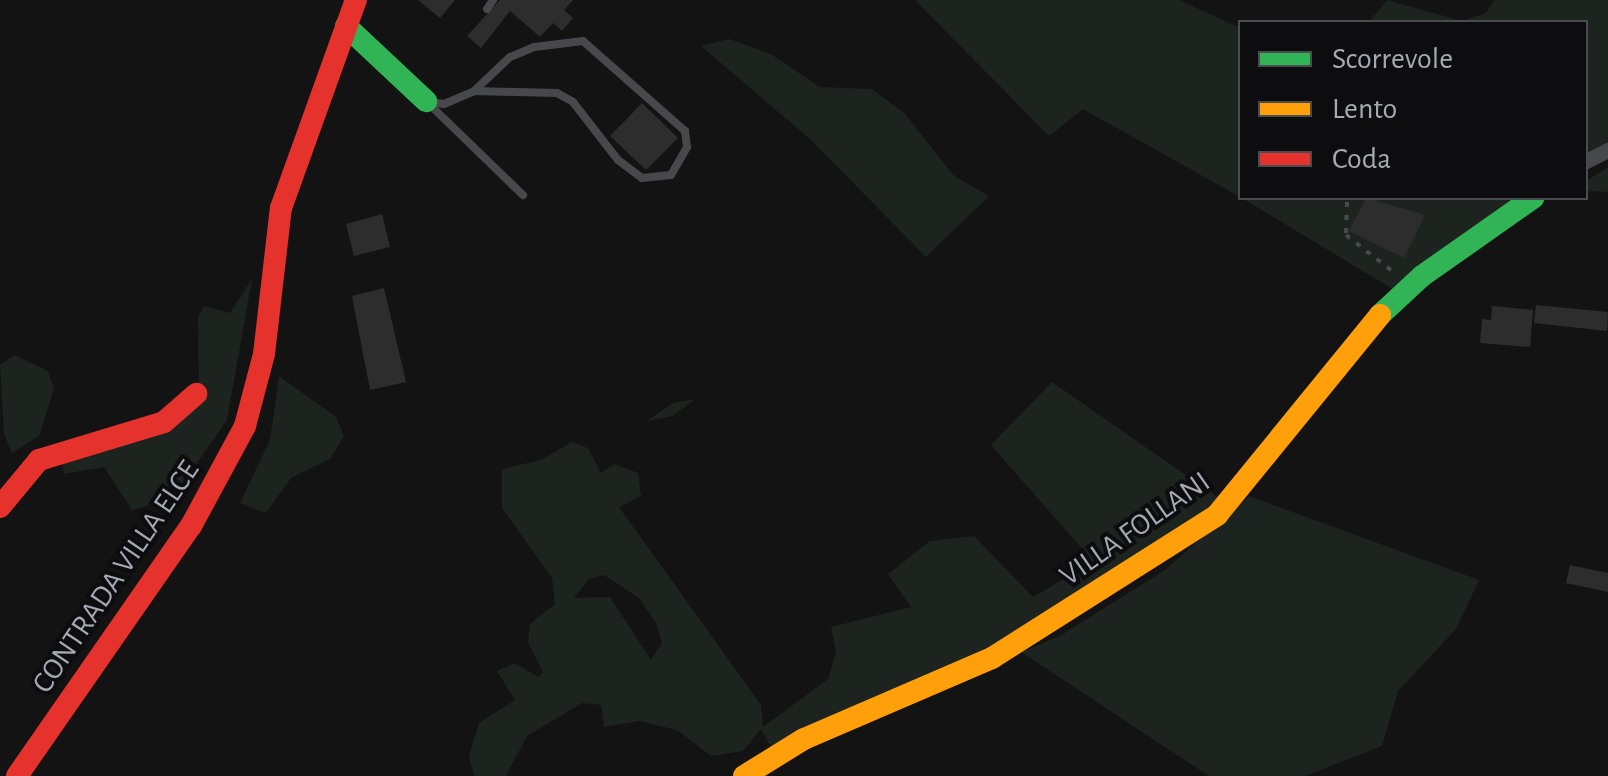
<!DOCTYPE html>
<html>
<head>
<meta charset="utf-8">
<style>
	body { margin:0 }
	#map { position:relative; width:1608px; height:776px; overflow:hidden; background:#131313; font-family:"Alegreya Sans",sans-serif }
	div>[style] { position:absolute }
	.green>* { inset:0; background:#1d231e }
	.building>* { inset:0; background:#2d2d2e }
	.path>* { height:4px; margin-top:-2px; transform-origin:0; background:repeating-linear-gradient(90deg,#494a4d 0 5px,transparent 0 13px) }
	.lane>* { height:8px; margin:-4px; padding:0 4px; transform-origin:4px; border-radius:4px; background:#47484c }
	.street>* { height:15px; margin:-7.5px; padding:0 7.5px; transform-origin:7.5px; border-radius:7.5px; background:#47484c }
	.fast>* { height:22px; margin:-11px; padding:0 11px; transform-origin:11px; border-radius:11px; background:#30b455 }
	.slow>* { height:22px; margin:-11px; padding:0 11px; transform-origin:11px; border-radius:11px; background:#ff9f0a }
	.jam>* { height:22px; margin:-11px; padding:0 11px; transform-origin:11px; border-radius:11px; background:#e5322d }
	span { translate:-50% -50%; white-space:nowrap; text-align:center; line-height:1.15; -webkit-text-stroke:8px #0d0d0f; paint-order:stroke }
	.street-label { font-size:30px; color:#a5a9b3 }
	.legend { position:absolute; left:1238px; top:20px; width:350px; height:180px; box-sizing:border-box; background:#0d0d0f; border:2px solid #4a4b51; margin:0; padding:12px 18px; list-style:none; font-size:30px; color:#a5a9b3 }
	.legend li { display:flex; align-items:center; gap:20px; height:50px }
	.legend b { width:50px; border:2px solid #4a4b51 }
</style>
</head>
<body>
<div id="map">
	<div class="green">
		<i style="clip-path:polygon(915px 0,1179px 0,1240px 28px,1240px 197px,1083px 109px,1049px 136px)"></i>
		<i style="clip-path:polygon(1387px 0,1462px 21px,1486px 13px,1494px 0,1608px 0,1608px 146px,1586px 158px,1586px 22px,1369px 22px)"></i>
		<i style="clip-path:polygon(729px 39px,771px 54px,820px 87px,872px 89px,905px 114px,954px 176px,989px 196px,926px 257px,810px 139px,701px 46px)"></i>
		<i style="clip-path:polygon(1608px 167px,1608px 192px,1586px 191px,1586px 181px)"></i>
		<i style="clip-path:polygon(1242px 198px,1526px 198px,1394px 290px)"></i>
		<i style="clip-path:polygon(252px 279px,227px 420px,172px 499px,132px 510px,104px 467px,64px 474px,61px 459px,199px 394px,198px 317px,204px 306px,230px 313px)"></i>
		<i style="clip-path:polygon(14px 355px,48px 371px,54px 389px,39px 436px,12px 453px,4px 434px,0 365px)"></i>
		<i style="clip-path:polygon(279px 376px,336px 417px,344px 436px,330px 459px,291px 478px,266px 513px,240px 503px,270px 440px)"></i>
		<i style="clip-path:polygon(evenodd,1052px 382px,1223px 501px,1019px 634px,772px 749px,761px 729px,743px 751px,711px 756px,677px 730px,639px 721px,604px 727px,601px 705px,582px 703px,527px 736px,506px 776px,474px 776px,469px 756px,479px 723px,515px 700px,497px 671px,515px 663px,538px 677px,543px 672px,528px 643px,530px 624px,555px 604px,552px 578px,502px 508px,502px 469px,541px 460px,572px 442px,588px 448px,601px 473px,614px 464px,638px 473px,641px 496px,619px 507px,761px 705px,763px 727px,828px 679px,836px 653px,831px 627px,911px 607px,888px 574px,930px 541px,974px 536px,1033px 597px,1084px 567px,1086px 553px,991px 445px,1052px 382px,604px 575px,639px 598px,656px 623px,662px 643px,651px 660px,610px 597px,574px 598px,589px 579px,604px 575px)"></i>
		<i style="clip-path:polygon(695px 399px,673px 416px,647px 421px,673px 403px)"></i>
		<i style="clip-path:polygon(1249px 496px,1479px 580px,1456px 629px,1398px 691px,1382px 746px,1305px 776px,1209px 776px,1021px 652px,1058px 637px,1165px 570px)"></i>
	</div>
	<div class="building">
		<i style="clip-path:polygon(418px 0,455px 0,440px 18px)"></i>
		<i style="clip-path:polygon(500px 0,573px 0,564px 10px,573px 18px,562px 31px,553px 23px,540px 37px,510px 11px,481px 48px,467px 36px)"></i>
		<i style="clip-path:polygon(642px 103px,678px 138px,646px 170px,610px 136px)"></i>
		<i style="clip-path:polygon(1366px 198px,1425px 215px,1404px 258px,1349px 231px)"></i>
		<i style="clip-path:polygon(382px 214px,390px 247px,354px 256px,346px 224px)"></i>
		<i style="clip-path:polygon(384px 288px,406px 382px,370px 390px,352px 296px)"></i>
		<i style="clip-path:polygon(1536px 305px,1608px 312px,1607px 331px,1534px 323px)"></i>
		<i style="clip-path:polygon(1492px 306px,1533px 310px,1530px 347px,1480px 343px,1482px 319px,1491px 320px)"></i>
		<i style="clip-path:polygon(1570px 565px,1608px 573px,1608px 592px,1566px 583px)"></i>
	</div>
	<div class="path">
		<i style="left:1347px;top:202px;width:33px;rotate:92deg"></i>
		<i style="left:1346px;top:235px;width:63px;rotate:38deg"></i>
	</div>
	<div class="lane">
		<i style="left:487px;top:9px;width:11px;rotate:-56deg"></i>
		<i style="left:430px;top:102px;width:14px;rotate:8deg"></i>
		<i style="left:444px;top:104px;width:33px;rotate:-23deg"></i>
		<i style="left:474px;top:91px;width:83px;rotate:1.4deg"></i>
		<i style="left:557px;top:93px;width:18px;rotate:29deg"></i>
		<i style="left:573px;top:102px;width:73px;rotate:52.2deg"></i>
		<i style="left:618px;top:160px;width:30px;rotate:37deg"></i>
		<i style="left:642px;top:178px;width:29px;rotate:-6deg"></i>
		<i style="left:671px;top:175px;width:32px;rotate:-60deg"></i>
		<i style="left:687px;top:147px;width:16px;rotate:-97deg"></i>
		<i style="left:685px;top:131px;width:136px;rotate:-138.6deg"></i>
		<i style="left:583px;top:41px;width:49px;rotate:173deg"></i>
		<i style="left:534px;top:47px;width:26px;rotate:157deg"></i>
		<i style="left:510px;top:57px;width:50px;rotate:136.6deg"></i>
		<i style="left:429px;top:104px;width:131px;rotate:44.1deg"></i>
	</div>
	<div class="street">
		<i style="left:1586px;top:161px;width:25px;rotate:-27deg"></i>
	</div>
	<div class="fast">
		<i style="left:346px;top:26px;width:110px;rotate:43.2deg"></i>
		<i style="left:1380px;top:315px;width:57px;rotate:-42.9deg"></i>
		<i style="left:1422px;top:276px;width:136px;rotate:-35.1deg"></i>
	</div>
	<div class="slow">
		<i style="left:744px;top:776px;width:70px;rotate:-31.7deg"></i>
		<i style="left:804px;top:739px;width:205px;rotate:-23.3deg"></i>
		<i style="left:992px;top:658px;width:267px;rotate:-32.4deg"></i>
		<i style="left:1217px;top:515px;width:258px;rotate:-50.8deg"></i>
	</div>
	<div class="jam">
		<i style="left:0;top:507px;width:61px;rotate:-50.3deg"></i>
		<i style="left:39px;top:460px;width:131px;rotate:-16.9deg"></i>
		<i style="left:164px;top:422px;width:43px;rotate:-41.2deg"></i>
		<i style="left:17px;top:776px;width:305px;rotate:-55.2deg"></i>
		<i style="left:191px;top:526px;width:114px;rotate:-61.6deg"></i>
		<i style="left:245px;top:426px;width:74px;rotate:-75.2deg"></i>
		<i style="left:264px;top:354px;width:147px;rotate:-83.4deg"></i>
		<i style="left:281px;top:208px;width:221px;rotate:-70.2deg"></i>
	</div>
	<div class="street-label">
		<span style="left:1135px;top:529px;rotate:-35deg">VILLA FOLLANI</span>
		<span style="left:116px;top:577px;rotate:-56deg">CONTRADA VILLA ELCE</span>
	</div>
	<ul class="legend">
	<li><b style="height:12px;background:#30b455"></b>Scorrevole</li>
	<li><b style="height:12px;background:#ff9f0a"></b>Lento</li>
	<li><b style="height:12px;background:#e5322d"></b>Coda</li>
	</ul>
</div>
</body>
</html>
